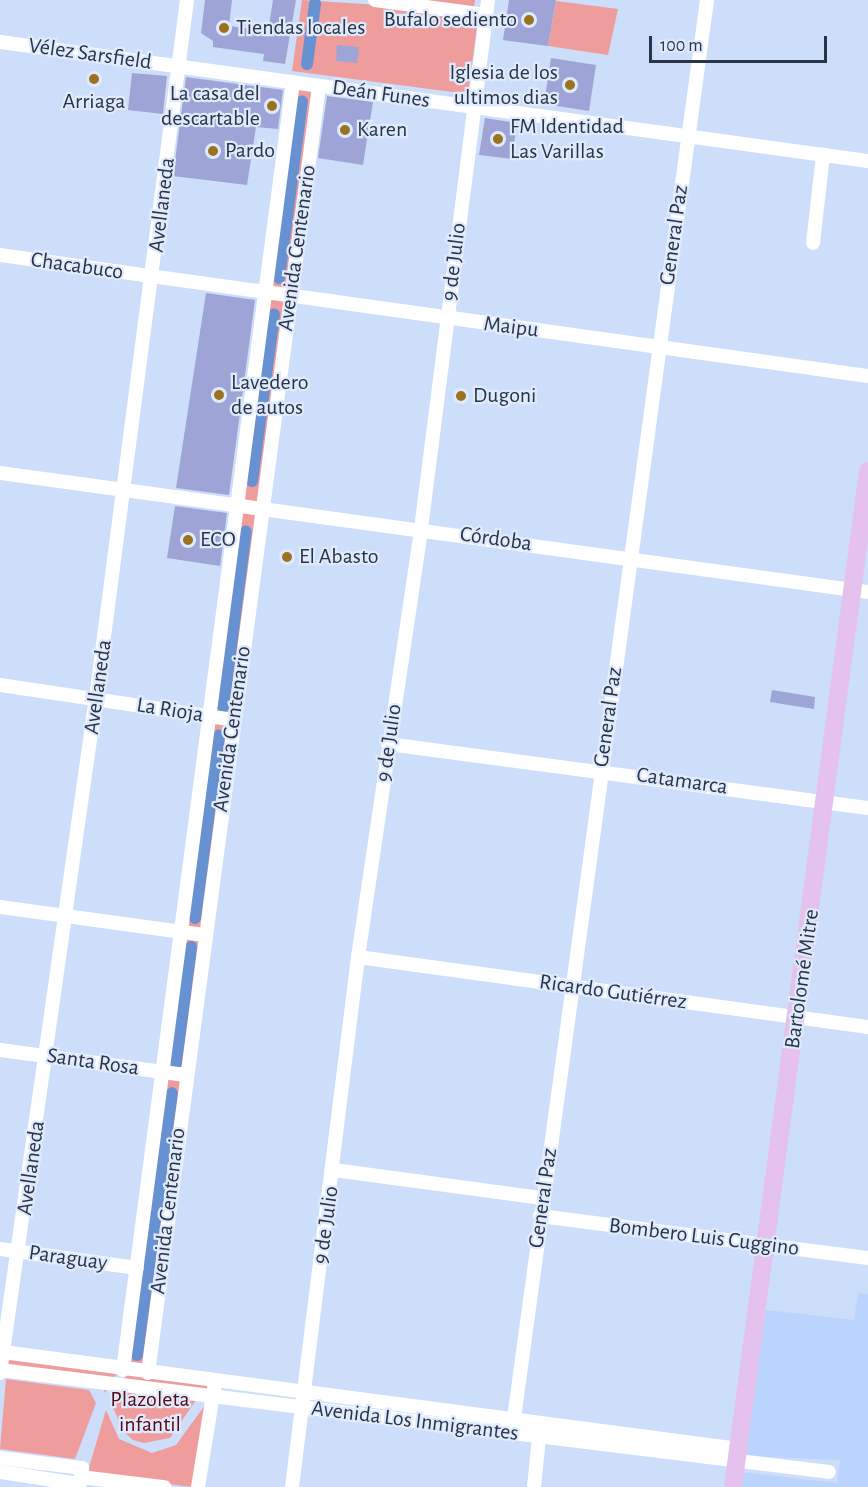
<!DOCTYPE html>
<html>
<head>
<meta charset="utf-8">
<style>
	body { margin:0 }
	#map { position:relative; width:868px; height:1487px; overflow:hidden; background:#ccdef9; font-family:"Alegreya Sans",sans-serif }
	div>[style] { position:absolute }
	.built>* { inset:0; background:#bad4fe }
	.green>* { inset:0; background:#ee9c9c }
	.canal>* { height:12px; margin:-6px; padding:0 6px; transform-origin:6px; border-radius:6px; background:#6891d2 }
	.building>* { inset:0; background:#9fa4d6 }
	.minor>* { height:14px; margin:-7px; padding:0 7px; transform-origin:7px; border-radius:7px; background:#fff }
	.major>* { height:18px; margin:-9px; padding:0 9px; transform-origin:9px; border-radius:9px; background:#e5c1ee }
	.dots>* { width:16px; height:16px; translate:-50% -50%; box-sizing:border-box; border:3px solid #dfeafd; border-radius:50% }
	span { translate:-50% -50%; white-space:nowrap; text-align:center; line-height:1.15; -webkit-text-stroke:4.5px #dfeafd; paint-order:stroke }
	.poi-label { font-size:22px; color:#293446 }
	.right { translate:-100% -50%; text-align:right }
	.left { translate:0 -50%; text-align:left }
	.street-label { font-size:22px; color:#293446 }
	.park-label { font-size:22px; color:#590915 }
	.scale { position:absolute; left:649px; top:36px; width:178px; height:27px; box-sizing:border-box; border:3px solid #293446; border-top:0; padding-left:8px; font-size:18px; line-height:21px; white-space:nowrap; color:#293446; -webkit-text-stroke:4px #dfeafd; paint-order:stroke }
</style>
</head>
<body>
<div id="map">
	<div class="built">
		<i style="clip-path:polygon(858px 1293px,868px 1294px,868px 1487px,740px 1487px,742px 1472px,837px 1483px,840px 1460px,744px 1456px,766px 1310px,854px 1320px)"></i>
	</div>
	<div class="green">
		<i style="clip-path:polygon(302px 0,426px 8px,376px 0,475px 0,473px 13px,478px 19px,468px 94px,292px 71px)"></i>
		<i style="clip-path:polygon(556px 1px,618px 9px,608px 55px,548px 46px)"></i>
		<i style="clip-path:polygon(296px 86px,315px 89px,142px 1371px,126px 1367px)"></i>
		<i style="clip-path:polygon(7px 1357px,117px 1373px,105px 1393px,102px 1384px,5px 1367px)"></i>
		<i style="clip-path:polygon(127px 1374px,151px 1379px,211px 1385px,196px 1400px,170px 1438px,144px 1443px,133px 1440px,123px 1431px,110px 1400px)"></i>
		<i style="clip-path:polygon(6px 1379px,89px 1390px,96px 1403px,75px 1459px,0 1449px)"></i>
		<i style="clip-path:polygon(208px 1401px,192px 1487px,87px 1474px,106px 1410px,119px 1439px,152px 1453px,176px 1445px)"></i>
	</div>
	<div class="canal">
		<i style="left:307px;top:64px;width:61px;rotate:-82.4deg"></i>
		<i style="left:279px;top:278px;width:178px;rotate:-82.6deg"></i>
		<i style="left:252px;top:481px;width:168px;rotate:-82.5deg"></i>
		<i style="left:223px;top:707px;width:177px;rotate:-82.6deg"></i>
		<i style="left:195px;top:918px;width:184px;rotate:-82.5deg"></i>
		<i style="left:176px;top:1063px;width:117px;rotate:-82.6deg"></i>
		<i style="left:137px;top:1355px;width:264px;rotate:-82.4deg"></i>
	</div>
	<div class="building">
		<i style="clip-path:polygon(205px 0,232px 0,229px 26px,268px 31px,273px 0,296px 0,285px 64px,263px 61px,264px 54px,213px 47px,213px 41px,201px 33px)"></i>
		<i style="clip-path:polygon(509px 0,556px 0,548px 46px,503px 40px)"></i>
		<i style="clip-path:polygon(337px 45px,359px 47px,357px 63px,336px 61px)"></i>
		<i style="clip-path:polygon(551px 58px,596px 65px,589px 111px,544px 104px)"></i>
		<i style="clip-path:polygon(132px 73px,167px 76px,163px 114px,128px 110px)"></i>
		<i style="clip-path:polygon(186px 77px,283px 90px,278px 129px,256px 127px,247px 185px,173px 176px)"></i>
		<i style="clip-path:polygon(327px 96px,373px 102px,363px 165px,318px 158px)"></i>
		<i style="clip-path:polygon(485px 118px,517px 123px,512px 159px,479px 155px)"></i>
		<i style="clip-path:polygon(206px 293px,255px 300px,229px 495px,176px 488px)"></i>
		<i style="clip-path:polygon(175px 506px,227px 513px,220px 566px,167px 558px)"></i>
		<i style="clip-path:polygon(772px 690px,815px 697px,814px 709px,770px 702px)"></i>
	</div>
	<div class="minor">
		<i style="left:375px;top:0;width:112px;rotate:7.7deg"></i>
		<i style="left:0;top:42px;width:876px;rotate:7.81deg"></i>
		<i style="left:813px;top:243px;width:89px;rotate:-83.5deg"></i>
		<i style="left:0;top:255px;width:876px;rotate:7.94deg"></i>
		<i style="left:0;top:473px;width:876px;rotate:7.81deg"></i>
		<i style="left:0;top:685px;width:236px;rotate:8.5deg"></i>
		<i style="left:388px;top:744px;width:484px;rotate:7.6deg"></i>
		<i style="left:0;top:907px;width:206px;rotate:7.8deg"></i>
		<i style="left:358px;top:957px;width:515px;rotate:7.82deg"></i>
		<i style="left:0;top:1050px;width:187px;rotate:7.7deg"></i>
		<i style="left:334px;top:1170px;width:210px;rotate:7.7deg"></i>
		<i style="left:540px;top:1216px;width:331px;rotate:7.3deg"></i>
		<i style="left:0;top:1249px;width:138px;rotate:7.9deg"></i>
		<i style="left:3px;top:1352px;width:742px;rotate:7.51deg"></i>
		<i style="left:0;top:1370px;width:835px;rotate:7.01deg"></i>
		<i style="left:123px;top:1370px;width:1299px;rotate:-82.48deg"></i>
		<i style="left:0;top:1373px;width:682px;rotate:-81.91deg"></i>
		<i style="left:96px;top:698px;width:704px;rotate:-82.57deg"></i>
		<i style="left:148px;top:1373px;width:1298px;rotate:-82.43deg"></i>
		<i style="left:512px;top:1433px;width:1446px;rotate:-82.25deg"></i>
		<i style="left:0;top:1458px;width:83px;rotate:7deg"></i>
		<i style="left:82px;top:1468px;width:19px;rotate:99deg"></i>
		<i style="left:0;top:1472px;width:80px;rotate:8.6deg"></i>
		<i style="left:81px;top:1477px;width:84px;rotate:6.9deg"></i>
		<i style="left:198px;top:1487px;width:100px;rotate:-80.8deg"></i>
		<i style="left:292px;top:1487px;width:534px;rotate:-82.9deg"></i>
		<i style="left:358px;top:957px;width:433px;rotate:-81.6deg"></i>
		<i style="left:421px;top:529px;width:533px;rotate:-82.78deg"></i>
		<i style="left:534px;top:1487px;width:49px;rotate:-84.2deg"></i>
	</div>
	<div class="major">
		<i style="left:733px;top:1487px;width:1025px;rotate:-82.43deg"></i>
	</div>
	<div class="dots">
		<i style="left:529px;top:20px;background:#9b721f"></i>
		<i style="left:224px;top:28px;background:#9b721f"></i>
		<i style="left:94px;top:79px;background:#9b721f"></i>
		<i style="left:570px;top:85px;background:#9b721f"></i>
		<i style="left:272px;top:106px;background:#9b721f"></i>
		<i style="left:345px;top:130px;background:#9b721f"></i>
		<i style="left:498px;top:139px;background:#9b721f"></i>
		<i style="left:213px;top:151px;background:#9b721f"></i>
		<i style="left:219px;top:395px;background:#9b721f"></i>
		<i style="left:461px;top:396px;background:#9b721f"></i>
		<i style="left:188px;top:540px;background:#9b721f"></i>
		<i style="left:287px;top:557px;background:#9b721f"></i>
	</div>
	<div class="poi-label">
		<span class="right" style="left:517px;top:20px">Bufalo sediento</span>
		<span class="left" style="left:236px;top:28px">Tiendas locales</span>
		<span class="right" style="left:558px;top:85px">Iglesia de los<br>ultimos dias</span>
		<span class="right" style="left:260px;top:106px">La casa del<br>descartable</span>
		<span style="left:94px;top:102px">Arriaga</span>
		<span class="left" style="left:510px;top:139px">FM Identidad<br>Las Varillas</span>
		<span class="left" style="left:357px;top:130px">Karen</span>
		<span class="left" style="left:225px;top:151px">Pardo</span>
		<span class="left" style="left:231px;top:395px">Lavedero<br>de autos</span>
		<span class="left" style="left:473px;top:396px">Dugoni</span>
		<span class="left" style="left:200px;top:540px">ECO</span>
		<span class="left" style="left:299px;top:557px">El Abasto</span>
	</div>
	<div class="street-label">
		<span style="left:90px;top:54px;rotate:8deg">Vélez Sarsfield</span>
		<span style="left:381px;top:94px;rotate:8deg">Deán Funes</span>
		<span style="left:162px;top:205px;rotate:-83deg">Avellaneda</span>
		<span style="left:674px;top:235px;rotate:-82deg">General Paz</span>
		<span style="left:297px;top:248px;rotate:-82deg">Avenida Centenario</span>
		<span style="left:454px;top:262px;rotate:-83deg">9 de Julio</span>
		<span style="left:77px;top:266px;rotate:8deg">Chacabuco</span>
		<span style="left:511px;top:327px;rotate:7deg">Maipu</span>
		<span style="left:496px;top:539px;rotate:8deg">Córdoba</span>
		<span style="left:98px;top:687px;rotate:-82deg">Avellaneda</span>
		<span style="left:170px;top:710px;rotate:9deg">La Rioja</span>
		<span style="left:608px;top:717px;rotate:-82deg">General Paz</span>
		<span style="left:232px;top:729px;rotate:-82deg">Avenida Centenario</span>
		<span style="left:389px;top:743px;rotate:-82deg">9 de Julio</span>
		<span style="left:682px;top:781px;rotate:8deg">Catamarca</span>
		<span style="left:802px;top:979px;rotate:-82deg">Bartolomé Mitre</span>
		<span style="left:613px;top:992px;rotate:8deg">Ricardo Gutiérrez</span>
		<span style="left:93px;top:1062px;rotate:8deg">Santa Rosa</span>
		<span style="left:31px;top:1168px;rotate:-82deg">Avellaneda</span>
		<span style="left:543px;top:1198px;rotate:-82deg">General Paz</span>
		<span style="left:168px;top:1211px;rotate:-83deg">Avenida Centenario</span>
		<span style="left:326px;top:1225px;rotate:-82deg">9 de Julio</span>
		<span style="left:704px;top:1237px;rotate:7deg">Bombero Luis Cuggino</span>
		<span style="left:68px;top:1258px;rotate:8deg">Paraguay</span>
		<span style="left:415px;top:1421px;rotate:7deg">Avenida Los Inmigrantes</span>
	</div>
	<div class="park-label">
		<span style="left:150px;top:1412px">Plazoleta<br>infantil</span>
	</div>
	<div class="scale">100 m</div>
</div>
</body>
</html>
